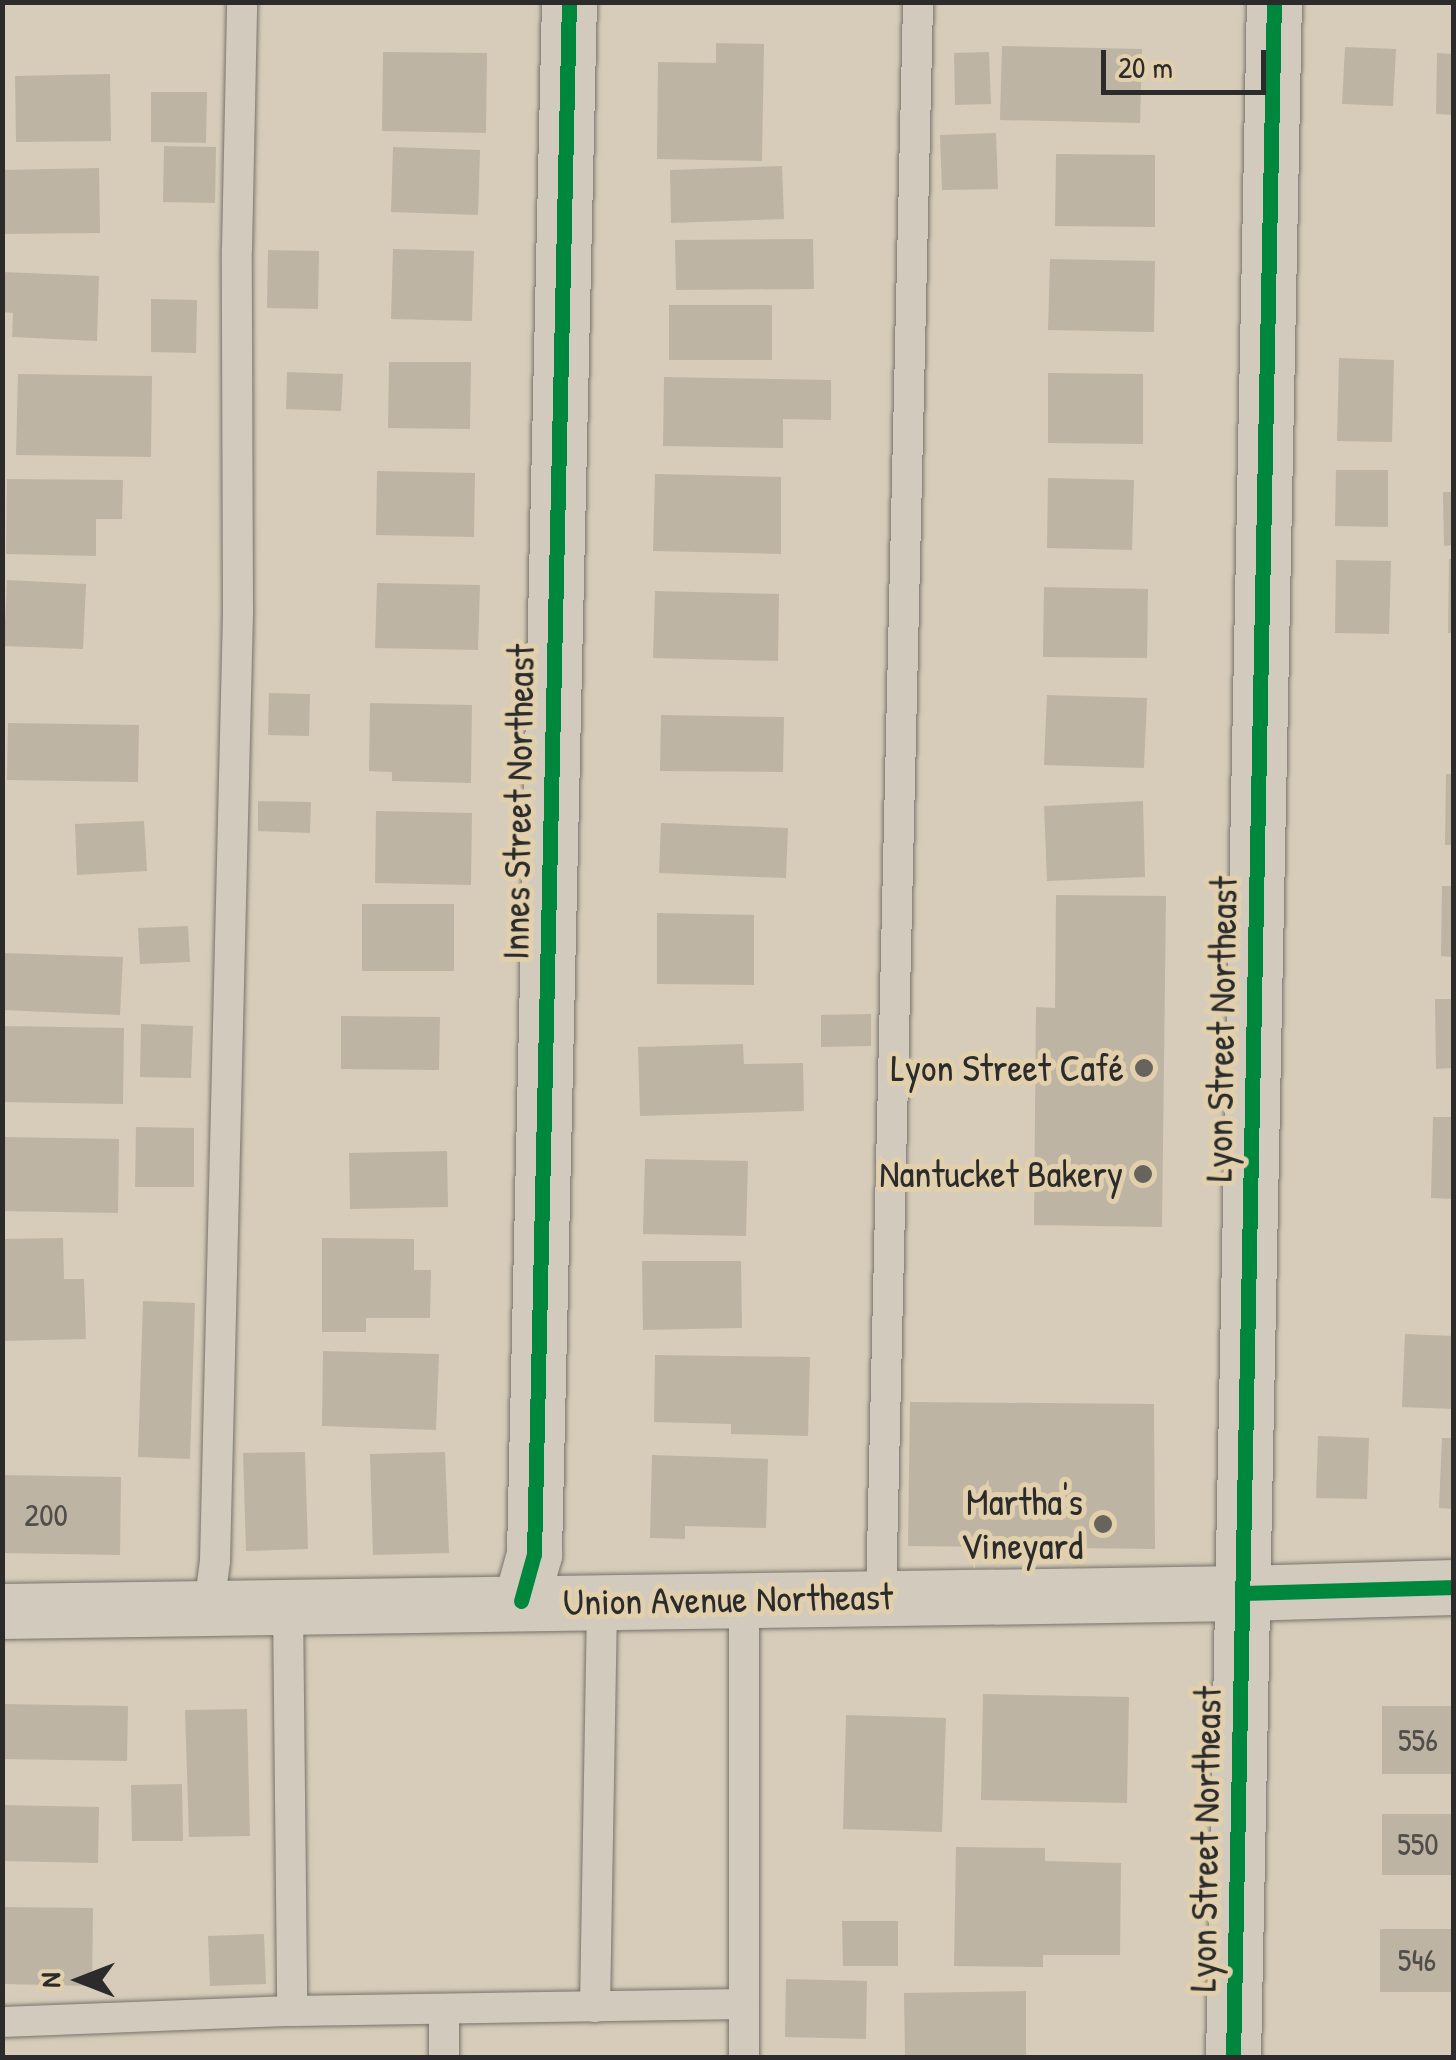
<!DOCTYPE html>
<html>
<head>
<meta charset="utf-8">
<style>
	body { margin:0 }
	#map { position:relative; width:1456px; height:2060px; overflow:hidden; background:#d6ccb9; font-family:"Patrick Hand",sans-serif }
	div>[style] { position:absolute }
	.building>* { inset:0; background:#beb4a4 }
	.roads { filter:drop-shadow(0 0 2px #78736b) drop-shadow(0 0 2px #78736b) }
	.lane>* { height:30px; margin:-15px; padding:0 15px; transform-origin:15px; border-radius:15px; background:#d2cabd }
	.street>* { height:55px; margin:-27.5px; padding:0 27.5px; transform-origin:27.5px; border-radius:27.5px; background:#d2cabd }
	.secondary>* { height:55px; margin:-27.5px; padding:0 27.5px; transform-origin:27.5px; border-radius:27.5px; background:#d2cabd }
	.cycleway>* { height:15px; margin:-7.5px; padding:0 7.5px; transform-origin:7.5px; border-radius:7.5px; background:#00873e }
	.dots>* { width:28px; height:28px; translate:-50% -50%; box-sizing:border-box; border:5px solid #e2d0ad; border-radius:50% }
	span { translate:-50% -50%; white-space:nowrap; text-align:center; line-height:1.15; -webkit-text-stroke:10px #e2d0ad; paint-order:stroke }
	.number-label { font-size:32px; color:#504e4a }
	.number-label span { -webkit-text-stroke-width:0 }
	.street-label { font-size:38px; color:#2b2b2b }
	.poi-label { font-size:38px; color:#2b2b2b }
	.right { translate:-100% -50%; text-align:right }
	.frame { position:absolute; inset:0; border:5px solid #2b2b2b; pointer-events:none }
	.north { position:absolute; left:30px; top:1930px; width:100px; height:100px; -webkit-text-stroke:8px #e2d0ad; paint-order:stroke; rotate:270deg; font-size:28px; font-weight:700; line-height:40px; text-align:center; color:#2b2b2b }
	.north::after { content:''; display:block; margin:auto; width:35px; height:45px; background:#2b2b2b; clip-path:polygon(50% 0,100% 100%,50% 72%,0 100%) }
	.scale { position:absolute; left:1101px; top:50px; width:165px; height:45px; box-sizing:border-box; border:5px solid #2b2b2b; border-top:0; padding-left:12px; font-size:30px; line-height:35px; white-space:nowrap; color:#2b2b2b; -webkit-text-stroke:8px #e2d0ad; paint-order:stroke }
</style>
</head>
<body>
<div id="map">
	<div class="building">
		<i style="clip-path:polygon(716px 43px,764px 44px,762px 161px,657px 159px,658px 62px,716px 63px)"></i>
		<i style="clip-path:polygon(1002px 46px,1142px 49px,1140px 123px,1000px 120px)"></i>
		<i style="clip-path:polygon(1345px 47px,1396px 49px,1393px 106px,1342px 104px)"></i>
		<i style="clip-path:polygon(383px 52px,487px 53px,486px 133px,382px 131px)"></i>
		<i style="clip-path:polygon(989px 52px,991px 104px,955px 105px,954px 53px)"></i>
		<i style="clip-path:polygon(1437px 53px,1454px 54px,1454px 115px,1436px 114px)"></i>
		<i style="clip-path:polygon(110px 74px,111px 141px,16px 142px,15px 76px)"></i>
		<i style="clip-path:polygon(151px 92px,207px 92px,206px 143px,151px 142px)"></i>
		<i style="clip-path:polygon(996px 133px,998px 189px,942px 190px,940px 135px)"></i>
		<i style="clip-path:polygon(164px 146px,216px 147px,215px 203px,163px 202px)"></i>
		<i style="clip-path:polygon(393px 147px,480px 150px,478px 215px,391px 212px)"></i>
		<i style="clip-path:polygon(1056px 154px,1155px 155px,1155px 227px,1055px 226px)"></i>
		<i style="clip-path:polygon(782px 166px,784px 219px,671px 223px,670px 170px)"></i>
		<i style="clip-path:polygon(99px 168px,100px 233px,3px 234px,2px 170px)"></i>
		<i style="clip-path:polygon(813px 239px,814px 289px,676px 290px,675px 240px)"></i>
		<i style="clip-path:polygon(393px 249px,474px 251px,472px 321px,391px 319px)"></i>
		<i style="clip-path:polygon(268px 250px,319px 251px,318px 309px,267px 308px)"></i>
		<i style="clip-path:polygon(1050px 259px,1155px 261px,1154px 332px,1048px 330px)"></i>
		<i style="clip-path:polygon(2px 272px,99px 276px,97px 341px,12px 337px,13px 313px,2px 312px)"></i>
		<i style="clip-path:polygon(151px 299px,197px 300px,196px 353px,151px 352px)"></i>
		<i style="clip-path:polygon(669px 305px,772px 305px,772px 360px,669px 360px)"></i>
		<i style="clip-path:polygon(1339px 358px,1394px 360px,1392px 442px,1337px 441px)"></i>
		<i style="clip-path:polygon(389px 362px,471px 362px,470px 429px,388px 428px)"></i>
		<i style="clip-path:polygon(287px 372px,343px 374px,341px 411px,286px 409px)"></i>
		<i style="clip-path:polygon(1048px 373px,1143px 374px,1143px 444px,1048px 443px)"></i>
		<i style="clip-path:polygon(18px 374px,152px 376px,151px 457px,16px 455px)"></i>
		<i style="clip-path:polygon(664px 377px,831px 380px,831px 420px,783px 419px,783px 448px,663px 446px)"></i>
		<i style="clip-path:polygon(1336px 470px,1388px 470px,1388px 527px,1335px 526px)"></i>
		<i style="clip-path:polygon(377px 471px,475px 473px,474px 537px,376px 535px)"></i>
		<i style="clip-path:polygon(655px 474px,781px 477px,781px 554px,653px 551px)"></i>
		<i style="clip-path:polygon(1048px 478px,1134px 480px,1132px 550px,1047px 548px)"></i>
		<i style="clip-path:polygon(7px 479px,123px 480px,122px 519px,96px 519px,96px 556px,6px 554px)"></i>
		<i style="clip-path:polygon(1443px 492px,1454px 492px,1454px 545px,1444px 546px)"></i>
		<i style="clip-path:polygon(1449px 559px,1454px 559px,1454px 633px,1448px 633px)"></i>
		<i style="clip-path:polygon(1336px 560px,1391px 561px,1389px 634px,1335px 633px)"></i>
		<i style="clip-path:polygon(7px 580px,86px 584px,83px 649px,4px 646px)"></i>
		<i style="clip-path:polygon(377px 583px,480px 585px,478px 650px,375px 648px)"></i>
		<i style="clip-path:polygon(1044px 587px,1148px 589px,1147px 658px,1043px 657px)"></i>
		<i style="clip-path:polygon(655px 591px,779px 594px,778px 661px,653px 658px)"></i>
		<i style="clip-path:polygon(269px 693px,310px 694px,309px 736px,268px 735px)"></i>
		<i style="clip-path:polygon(1047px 695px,1147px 698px,1144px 768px,1044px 765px)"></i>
		<i style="clip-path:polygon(370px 703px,472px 705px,471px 783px,392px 781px,392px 772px,369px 771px)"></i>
		<i style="clip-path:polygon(661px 715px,784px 717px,783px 772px,660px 771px)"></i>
		<i style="clip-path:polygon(8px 723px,139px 725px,138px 782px,7px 780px)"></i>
		<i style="clip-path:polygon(1446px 774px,1454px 774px,1454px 845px,1445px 845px)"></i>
		<i style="clip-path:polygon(258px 801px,311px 802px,310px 833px,258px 831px)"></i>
		<i style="clip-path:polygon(1143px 801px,1145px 877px,1047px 881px,1044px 806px)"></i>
		<i style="clip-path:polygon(376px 811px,472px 813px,471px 885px,375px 883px)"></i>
		<i style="clip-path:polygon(144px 821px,147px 871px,77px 875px,75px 824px)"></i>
		<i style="clip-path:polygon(661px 823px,788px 828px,786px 878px,659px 873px)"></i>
		<i style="clip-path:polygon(1442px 886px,1454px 886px,1454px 957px,1441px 956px)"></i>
		<i style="clip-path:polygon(1056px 895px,1166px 896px,1162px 1227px,1034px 1225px,1036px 1007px,1055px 1008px)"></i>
		<i style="clip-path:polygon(362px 904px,454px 904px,454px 971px,362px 971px)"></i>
		<i style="clip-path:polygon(657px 913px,754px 915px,754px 985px,657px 984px)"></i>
		<i style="clip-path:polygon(188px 926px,190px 962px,140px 964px,138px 928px)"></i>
		<i style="clip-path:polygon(2px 953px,123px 957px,120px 1015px,2px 1010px)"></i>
		<i style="clip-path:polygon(1435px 999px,1454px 999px,1454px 1068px,1436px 1069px)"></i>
		<i style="clip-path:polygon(871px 1014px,871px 1046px,821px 1047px,821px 1015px)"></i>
		<i style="clip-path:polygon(341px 1016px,440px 1017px,439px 1070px,341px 1069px)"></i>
		<i style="clip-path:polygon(141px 1024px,193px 1026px,191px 1078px,140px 1077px)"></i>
		<i style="clip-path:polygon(2px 1026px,124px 1028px,123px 1104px,2px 1102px)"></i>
		<i style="clip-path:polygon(743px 1044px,744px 1064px,803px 1063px,804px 1111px,640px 1116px,638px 1047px)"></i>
		<i style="clip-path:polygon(1433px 1117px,1454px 1117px,1454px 1199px,1431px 1198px)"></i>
		<i style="clip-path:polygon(136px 1127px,194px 1128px,194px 1187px,135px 1187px)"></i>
		<i style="clip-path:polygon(2px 1137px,119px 1139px,118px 1213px,2px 1211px)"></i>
		<i style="clip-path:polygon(447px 1151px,448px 1207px,350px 1209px,349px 1153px)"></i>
		<i style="clip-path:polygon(645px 1159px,748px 1161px,746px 1236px,643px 1234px)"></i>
		<i style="clip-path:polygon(63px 1238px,64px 1279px,84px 1279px,86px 1339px,2px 1341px,2px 1239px)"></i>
		<i style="clip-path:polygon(322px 1238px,414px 1239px,414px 1270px,431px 1270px,430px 1318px,366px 1318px,366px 1332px,322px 1332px)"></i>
		<i style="clip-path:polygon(642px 1261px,741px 1261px,742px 1328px,643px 1330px)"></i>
		<i style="clip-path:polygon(143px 1301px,195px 1303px,190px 1459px,138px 1457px)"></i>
		<i style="clip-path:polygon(1405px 1334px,1454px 1336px,1454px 1409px,1402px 1407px)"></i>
		<i style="clip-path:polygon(323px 1351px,439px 1354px,436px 1430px,322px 1426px)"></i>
		<i style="clip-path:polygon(655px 1355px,810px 1357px,808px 1436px,731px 1434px,731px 1424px,654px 1422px)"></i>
		<i style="clip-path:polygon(910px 1402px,1154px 1404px,1155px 1549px,908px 1546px)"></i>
		<i style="clip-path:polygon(1318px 1436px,1369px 1438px,1367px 1499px,1316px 1498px)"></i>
		<i style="clip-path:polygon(1442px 1438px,1454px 1438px,1454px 1509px,1439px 1508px)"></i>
		<i style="clip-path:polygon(305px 1452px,308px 1549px,246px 1551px,243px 1453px)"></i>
		<i style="clip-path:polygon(445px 1452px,449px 1553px,373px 1555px,370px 1454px)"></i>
		<i style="clip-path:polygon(652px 1455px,768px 1459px,766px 1528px,685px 1526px,685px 1539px,650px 1538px)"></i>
		<i style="clip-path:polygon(2px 1475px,121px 1477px,120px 1555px,2px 1553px)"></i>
		<i style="clip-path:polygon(983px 1694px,1129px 1697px,1127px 1803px,981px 1800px)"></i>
		<i style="clip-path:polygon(2px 1704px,128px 1706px,127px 1761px,2px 1759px)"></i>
		<i style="clip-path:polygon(1382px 1706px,1454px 1706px,1454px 1774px,1382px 1774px)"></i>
		<i style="clip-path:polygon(247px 1709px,250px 1836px,189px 1837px,185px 1710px)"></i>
		<i style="clip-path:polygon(846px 1715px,946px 1718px,942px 1832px,843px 1829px)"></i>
		<i style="clip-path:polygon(182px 1784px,183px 1841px,132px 1841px,131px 1785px)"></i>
		<i style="clip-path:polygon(2px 1805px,99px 1807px,98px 1863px,2px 1861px)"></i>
		<i style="clip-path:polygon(1382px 1814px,1454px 1814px,1454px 1875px,1382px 1875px)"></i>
		<i style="clip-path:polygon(956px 1847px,1045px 1848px,1045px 1861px,1121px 1863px,1120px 1955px,1043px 1955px,1043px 1967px,954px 1966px)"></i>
		<i style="clip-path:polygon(2px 1907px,93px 1908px,92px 1986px,2px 1984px)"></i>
		<i style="clip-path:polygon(842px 1921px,898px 1921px,898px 1966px,843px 1966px)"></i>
		<i style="clip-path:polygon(1380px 1929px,1454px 1929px,1454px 1992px,1380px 1992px)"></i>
		<i style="clip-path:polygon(264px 1934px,266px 1984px,210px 1986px,208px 1936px)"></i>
		<i style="clip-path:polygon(786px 1979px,867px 1981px,866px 2039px,785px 2037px)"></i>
		<i style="clip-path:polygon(1026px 1991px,1026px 2058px,905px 2058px,904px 1993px)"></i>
	</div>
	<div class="roads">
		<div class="lane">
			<i style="left:881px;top:1597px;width:1595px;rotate:-88.67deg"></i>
			<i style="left:744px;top:1599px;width:459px;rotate:90deg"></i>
			<i style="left:288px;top:1604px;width:407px;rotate:89.4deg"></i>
			<i style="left:209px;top:1606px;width:45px;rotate:-82.4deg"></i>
			<i style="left:215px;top:1561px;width:951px;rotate:-88.61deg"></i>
			<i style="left:238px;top:610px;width:361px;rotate:-90.2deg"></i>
			<i style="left:237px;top:249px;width:247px;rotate:-88.8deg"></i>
			<i style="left:595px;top:2007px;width:407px;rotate:-89deg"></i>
			<i style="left:2px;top:2022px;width:290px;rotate:-2.2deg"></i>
			<i style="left:292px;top:2011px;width:452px;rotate:-0.9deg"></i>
			<i style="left:444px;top:2058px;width:49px;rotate:-90deg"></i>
		</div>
		<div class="street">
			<i style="left:521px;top:1601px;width:49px;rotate:-74.5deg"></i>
			<i style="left:534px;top:1554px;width:1552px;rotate:-88.71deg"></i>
			<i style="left:2px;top:1611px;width:1240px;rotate:-0.83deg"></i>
		</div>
		<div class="secondary">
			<i style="left:1242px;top:1593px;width:212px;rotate:-1.6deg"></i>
			<i style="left:1233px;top:2058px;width:2056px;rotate:-88.86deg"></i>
		</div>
	</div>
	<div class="cycleway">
		<i style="left:1242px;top:1593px;width:212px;rotate:-1.6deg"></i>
		<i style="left:521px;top:1601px;width:49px;rotate:-74.5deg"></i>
		<i style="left:534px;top:1554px;width:1552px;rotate:-88.71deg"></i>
		<i style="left:1233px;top:2058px;width:2056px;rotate:-88.86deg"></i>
	</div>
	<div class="dots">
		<i style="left:1144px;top:1068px;background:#67635d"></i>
		<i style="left:1143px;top:1174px;background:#67635d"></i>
		<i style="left:1103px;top:1524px;background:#67635d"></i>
	</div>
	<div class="number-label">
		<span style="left:46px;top:1515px">200</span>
		<span style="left:1418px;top:1740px">556</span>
		<span style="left:1418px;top:1844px">550</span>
		<span style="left:1417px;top:1960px">546</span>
	</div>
	<div class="street-label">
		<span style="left:518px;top:802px;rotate:-89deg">Innes Street Northeast</span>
		<span style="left:1221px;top:1029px;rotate:-89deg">Lyon Street Northeast</span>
		<span style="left:728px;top:1599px;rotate:-1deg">Union Avenue Northeast</span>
		<span style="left:1205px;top:1839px;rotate:-89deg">Lyon Street Northeast</span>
	</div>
	<div class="poi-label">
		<span class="right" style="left:1124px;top:1068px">Lyon Street Café</span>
		<span class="right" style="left:1123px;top:1174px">Nantucket Bakery</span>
		<span class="right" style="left:1083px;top:1524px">Martha's<br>Vineyard</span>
	</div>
	<div class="frame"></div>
	<div class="north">N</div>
	<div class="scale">20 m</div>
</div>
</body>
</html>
